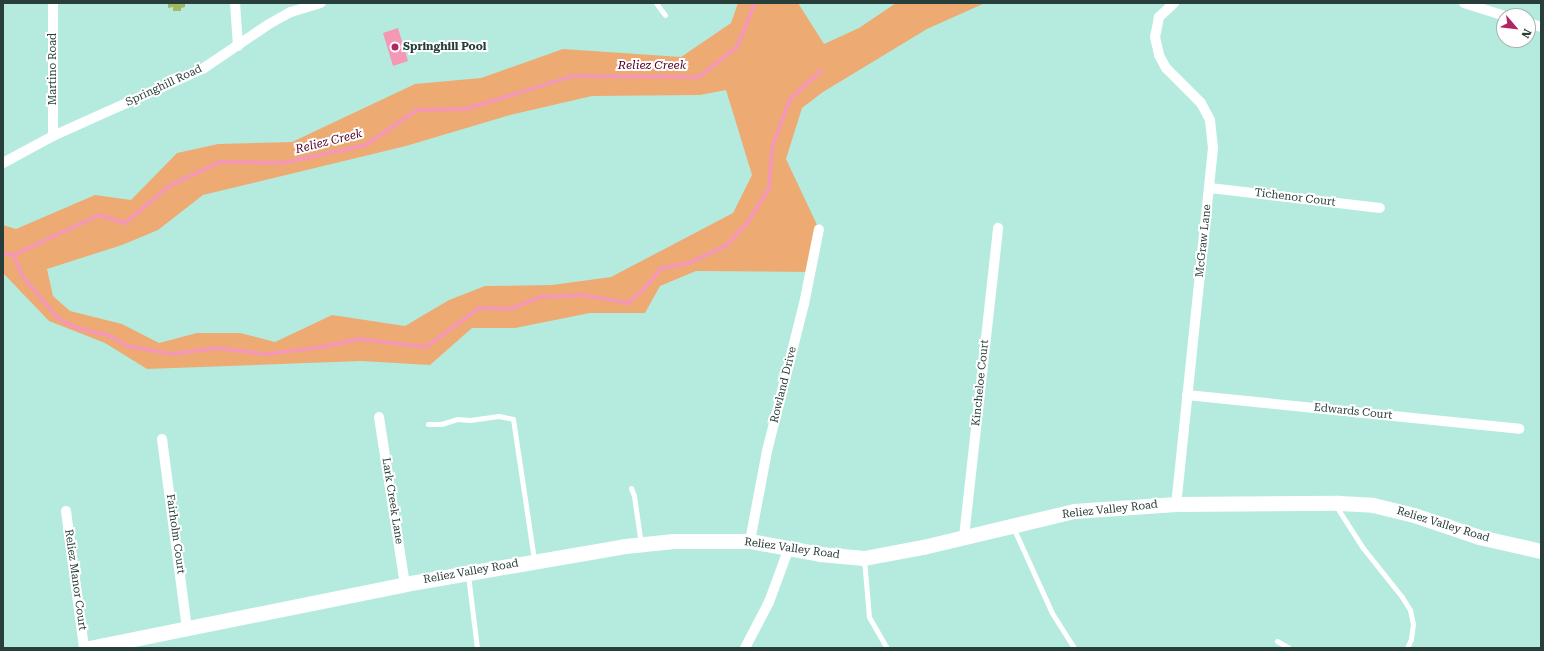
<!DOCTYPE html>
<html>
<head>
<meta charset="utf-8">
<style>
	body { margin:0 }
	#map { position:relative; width:1544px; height:651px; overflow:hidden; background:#b5ebdf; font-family:"Roboto Serif",serif }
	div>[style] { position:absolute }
	.green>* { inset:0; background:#edab73 }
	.water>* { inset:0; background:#f498b4 }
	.stream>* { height:3.5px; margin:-1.75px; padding:0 1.75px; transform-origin:1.75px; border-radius:1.75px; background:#f498b4 }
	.building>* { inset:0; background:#a4b963 }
	.lane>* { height:5px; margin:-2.5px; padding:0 2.5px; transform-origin:2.5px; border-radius:2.5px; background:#fff }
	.street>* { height:10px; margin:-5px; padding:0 5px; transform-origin:5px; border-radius:5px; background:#fff }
	.secondary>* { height:15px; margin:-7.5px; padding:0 7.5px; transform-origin:7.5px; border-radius:7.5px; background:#fff }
	.dots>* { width:11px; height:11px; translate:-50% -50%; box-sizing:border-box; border:2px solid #fff; border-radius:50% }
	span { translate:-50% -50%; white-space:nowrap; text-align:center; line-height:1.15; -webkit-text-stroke:4px #fff; paint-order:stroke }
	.poi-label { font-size:11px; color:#283e3a; font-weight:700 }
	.left { translate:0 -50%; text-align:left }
	.street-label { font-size:11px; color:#283e3a }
	.water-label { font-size:12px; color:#520027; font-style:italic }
	.frame { position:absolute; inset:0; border:4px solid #283e3a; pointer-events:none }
	.north { position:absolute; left:1496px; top:8px; width:40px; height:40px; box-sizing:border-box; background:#fff; border:1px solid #a9b2b0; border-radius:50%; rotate:118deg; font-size:11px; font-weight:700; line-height:16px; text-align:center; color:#283e3a }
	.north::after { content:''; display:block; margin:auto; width:14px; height:18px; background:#b12662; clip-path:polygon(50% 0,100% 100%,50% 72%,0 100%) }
</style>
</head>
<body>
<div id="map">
	<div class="green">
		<i style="clip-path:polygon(evenodd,738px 3px,798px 3px,824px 44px,859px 28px,896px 3px,985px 3px,927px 29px,823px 92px,802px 108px,786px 159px,819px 229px,811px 272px,696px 271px,660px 286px,645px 313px,590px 313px,515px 328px,472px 328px,430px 365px,361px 361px,147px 369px,105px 343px,49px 321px,3px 273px,3px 225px,16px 229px,95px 195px,131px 200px,177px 153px,218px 144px,292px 142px,415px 84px,481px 78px,563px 49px,681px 57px,731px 23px,738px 3px,726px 90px,752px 175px,733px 213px,611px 277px,552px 285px,485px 286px,449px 300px,405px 326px,332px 315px,275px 342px,240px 333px,197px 333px,159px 343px,122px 324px,70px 311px,53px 296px,47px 269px,122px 245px,158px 230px,203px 195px,406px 146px,510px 115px,592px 96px,700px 95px,726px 90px)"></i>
	</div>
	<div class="water">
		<i style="clip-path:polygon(398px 28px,408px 61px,393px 66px,383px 33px)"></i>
	</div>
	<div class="stream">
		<i style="left:3px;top:253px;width:11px;rotate:10deg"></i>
		<i style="left:14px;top:255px;width:94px;rotate:-25.2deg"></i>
		<i style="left:99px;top:215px;width:27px;rotate:17deg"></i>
		<i style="left:125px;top:223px;width:60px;rotate:-39.6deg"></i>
		<i style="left:171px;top:185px;width:54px;rotate:-25.1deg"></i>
		<i style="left:220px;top:162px;width:63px;rotate:0.9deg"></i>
		<i style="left:283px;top:163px;width:85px;rotate:-12.2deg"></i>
		<i style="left:366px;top:145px;width:62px;rotate:-34.5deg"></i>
		<i style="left:417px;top:110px;width:49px;rotate:-1.2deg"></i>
		<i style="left:466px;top:109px;width:112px;rotate:-17.1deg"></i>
		<i style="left:573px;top:76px;width:126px;rotate:0.5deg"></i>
		<i style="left:699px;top:77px;width:48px;rotate:-38.3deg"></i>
		<i style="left:737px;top:47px;width:48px;rotate:-67.8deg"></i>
		<i style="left:14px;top:255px;width:22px;rotate:68deg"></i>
		<i style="left:22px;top:275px;width:56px;rotate:50.1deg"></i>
		<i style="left:58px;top:318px;width:21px;rotate:28deg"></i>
		<i style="left:77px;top:328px;width:32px;rotate:13deg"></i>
		<i style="left:108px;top:335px;width:23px;rotate:29deg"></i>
		<i style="left:128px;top:346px;width:45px;rotate:10.3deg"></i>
		<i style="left:172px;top:354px;width:45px;rotate:-7.6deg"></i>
		<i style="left:217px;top:348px;width:50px;rotate:6.8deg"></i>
		<i style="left:267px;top:354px;width:55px;rotate:-7.3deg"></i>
		<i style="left:322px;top:347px;width:38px;rotate:-12deg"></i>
		<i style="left:359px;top:339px;width:67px;rotate:6.8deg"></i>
		<i style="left:426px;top:347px;width:66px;rotate:-36.3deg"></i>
		<i style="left:479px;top:308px;width:31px;rotate:2deg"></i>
		<i style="left:510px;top:309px;width:33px;rotate:-21deg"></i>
		<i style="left:541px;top:297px;width:42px;rotate:-2.7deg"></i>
		<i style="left:583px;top:295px;width:46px;rotate:10.1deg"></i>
		<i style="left:628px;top:303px;width:21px;rotate:-41deg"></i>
		<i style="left:644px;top:289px;width:28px;rotate:-49deg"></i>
		<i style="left:662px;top:268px;width:27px;rotate:-10deg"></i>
		<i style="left:689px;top:263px;width:41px;rotate:-24.7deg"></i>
		<i style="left:726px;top:246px;width:33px;rotate:-47deg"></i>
		<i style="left:748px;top:222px;width:39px;rotate:-58deg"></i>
		<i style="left:769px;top:189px;width:41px;rotate:-85.8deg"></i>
		<i style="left:772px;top:148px;width:52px;rotate:-69.8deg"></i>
		<i style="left:790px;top:99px;width:42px;rotate:-42.1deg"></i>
	</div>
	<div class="building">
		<i style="clip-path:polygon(168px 3px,185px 3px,185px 7px,181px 8px,181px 11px,173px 11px,173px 7px,168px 8px)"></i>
	</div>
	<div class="lane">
		<i style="left:656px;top:3px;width:15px;rotate:53deg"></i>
		<i style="left:428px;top:424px;width:13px"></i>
		<i style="left:441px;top:424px;width:17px;rotate:-17deg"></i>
		<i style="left:457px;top:419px;width:13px;rotate:4deg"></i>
		<i style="left:470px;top:420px;width:29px;rotate:-8deg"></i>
		<i style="left:499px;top:416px;width:14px;rotate:12deg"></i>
		<i style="left:513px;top:419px;width:143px;rotate:81.5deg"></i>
		<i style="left:631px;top:488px;width:9px;rotate:69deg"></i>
		<i style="left:634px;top:496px;width:49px;rotate:81.7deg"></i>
		<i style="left:1336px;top:506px;width:50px;rotate:57.3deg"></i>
		<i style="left:1363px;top:548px;width:63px;rotate:51.5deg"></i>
		<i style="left:1402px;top:597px;width:15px;rotate:58deg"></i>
		<i style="left:1410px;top:610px;width:14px;rotate:78deg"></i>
		<i style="left:1413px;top:624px;width:15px;rotate:98deg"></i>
		<i style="left:1411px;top:639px;width:10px;rotate:114deg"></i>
		<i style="left:1013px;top:527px;width:94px;rotate:65.6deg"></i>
		<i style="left:1052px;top:613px;width:41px;rotate:57.8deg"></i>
		<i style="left:864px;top:559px;width:58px;rotate:85.1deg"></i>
		<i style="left:869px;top:617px;width:36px;rotate:60deg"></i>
		<i style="left:468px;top:575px;width:74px;rotate:83deg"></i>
		<i style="left:1277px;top:641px;width:14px;rotate:30deg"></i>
	</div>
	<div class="street">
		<i style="left:235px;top:3px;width:43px;rotate:86deg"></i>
		<i style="left:1174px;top:3px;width:21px;rotate:137deg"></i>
		<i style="left:1159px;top:17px;width:20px;rotate:101deg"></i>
		<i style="left:1155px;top:37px;width:18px;rotate:77deg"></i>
		<i style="left:1159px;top:55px;width:15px;rotate:62deg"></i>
		<i style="left:1166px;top:68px;width:49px;rotate:45deg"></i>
		<i style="left:1201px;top:103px;width:19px;rotate:62deg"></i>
		<i style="left:1210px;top:120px;width:28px;rotate:84deg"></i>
		<i style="left:1213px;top:148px;width:358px;rotate:95.9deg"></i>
		<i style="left:1464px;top:3px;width:43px;rotate:17.6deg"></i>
		<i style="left:1528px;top:23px;width:14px;rotate:17deg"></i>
		<i style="left:53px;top:136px;width:133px;rotate:-90deg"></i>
		<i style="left:3px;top:163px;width:57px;rotate:-28.4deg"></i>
		<i style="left:53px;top:136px;width:166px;rotate:-24.2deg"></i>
		<i style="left:204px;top:68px;width:78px;rotate:-34.1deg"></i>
		<i style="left:269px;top:24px;width:25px;rotate:-29deg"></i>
		<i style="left:291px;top:12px;width:31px;rotate:-17deg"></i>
		<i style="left:1210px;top:188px;width:171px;rotate:6.7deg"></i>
		<i style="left:1187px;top:395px;width:334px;rotate:5.8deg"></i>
		<i style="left:379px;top:417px;width:169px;rotate:81.2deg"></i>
		<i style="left:162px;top:439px;width:191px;rotate:82.5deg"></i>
		<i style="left:66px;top:511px;width:138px;rotate:82.5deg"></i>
		<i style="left:964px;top:537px;width:311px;rotate:-83.7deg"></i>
		<i style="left:750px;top:541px;width:92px;rotate:-79.3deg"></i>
		<i style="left:767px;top:451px;width:152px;rotate:-75.9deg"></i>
		<i style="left:804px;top:304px;width:76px;rotate:-78.7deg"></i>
		<i style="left:745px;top:648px;width:52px;rotate:-62.4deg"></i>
		<i style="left:769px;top:602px;width:58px;rotate:-69.7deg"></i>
	</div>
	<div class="secondary">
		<i style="left:89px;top:648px;width:322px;rotate:-11.4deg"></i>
		<i style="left:405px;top:584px;width:223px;rotate:-9.8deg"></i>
		<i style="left:625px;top:546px;width:49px;rotate:-5.8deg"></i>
		<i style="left:674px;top:541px;width:76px"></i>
		<i style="left:750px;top:541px;width:71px;rotate:10.5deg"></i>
		<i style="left:820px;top:554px;width:44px;rotate:5.2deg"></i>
		<i style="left:864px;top:558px;width:60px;rotate:-10.6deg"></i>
		<i style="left:923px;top:547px;width:155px;rotate:-13.4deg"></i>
		<i style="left:1074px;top:511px;width:102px;rotate:-3.9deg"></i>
		<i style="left:1176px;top:504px;width:163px;rotate:-0.4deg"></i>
		<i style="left:1339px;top:503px;width:34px;rotate:3deg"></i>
		<i style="left:1373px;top:505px;width:42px;rotate:13.7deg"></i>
		<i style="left:1414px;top:515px;width:69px;rotate:18.7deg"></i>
		<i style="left:1479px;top:537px;width:64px;rotate:12.7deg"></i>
	</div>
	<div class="dots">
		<i style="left:395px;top:47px;background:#b12662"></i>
	</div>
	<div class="poi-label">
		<span class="left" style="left:403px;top:47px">Springhill Pool</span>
	</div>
	<div class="street-label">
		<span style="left:53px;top:69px;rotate:-90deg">Martino Road</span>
		<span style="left:164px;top:86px;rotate:-25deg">Springhill Road</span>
		<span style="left:1295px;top:198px;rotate:7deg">Tichenor Court</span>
		<span style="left:1204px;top:241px;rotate:-84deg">McGraw Lane</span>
		<span style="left:981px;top:383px;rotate:-84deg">Kincheloe Court</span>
		<span style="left:784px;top:385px;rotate:-76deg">Rowland Drive</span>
		<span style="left:1353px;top:412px;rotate:6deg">Edwards Court</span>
		<span style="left:392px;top:501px;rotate:81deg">Lark Creek Lane</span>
		<span style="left:1110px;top:510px;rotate:-6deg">Reliez Valley Road</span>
		<span style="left:1443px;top:525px;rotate:17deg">Reliez Valley Road</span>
		<span style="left:175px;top:534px;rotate:82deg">Fairholm Court</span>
		<span style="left:792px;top:549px;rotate:8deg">Reliez Valley Road</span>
		<span style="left:471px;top:572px;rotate:-10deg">Reliez Valley Road</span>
		<span style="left:75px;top:580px;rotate:82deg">Reliez Manor Court</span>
	</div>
	<div class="water-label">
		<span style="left:652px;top:66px">Reliez Creek</span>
		<span style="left:329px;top:142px;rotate:-14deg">Reliez Creek</span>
	</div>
	<div class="frame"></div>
	<div class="north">N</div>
</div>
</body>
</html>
